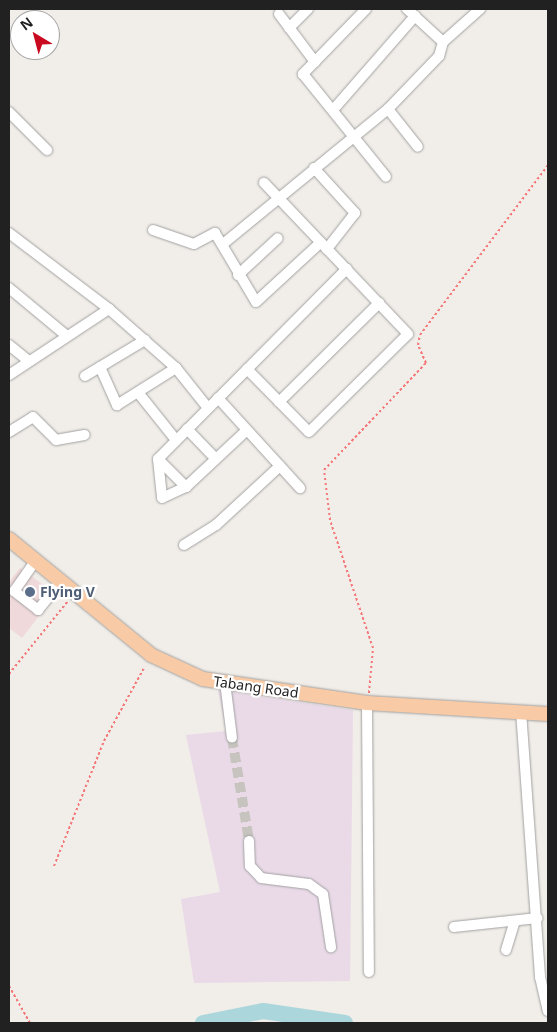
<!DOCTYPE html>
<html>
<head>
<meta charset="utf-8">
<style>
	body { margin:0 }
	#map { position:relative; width:557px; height:1032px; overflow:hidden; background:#f1ede8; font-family:"Noto Sans",sans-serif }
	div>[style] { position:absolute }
	.commercial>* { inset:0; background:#f0d9da }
	.industrial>* { inset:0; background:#eadae8 }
	.stream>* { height:2.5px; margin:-1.25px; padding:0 1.25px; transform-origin:1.25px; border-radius:1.25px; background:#abd7dc }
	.river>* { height:16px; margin:-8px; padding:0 8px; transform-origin:8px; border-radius:8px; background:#abd7dc }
	.minor-tunnel>* { height:10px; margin-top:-5px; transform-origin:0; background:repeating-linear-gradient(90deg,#c7c4c0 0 10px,transparent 0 15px) }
	.path>* { height:2px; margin-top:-1px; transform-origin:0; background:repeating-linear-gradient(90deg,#f47677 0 2.5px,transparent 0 5px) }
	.roads { filter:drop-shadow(0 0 1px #a2a2a2) drop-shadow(0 0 1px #a2a2a2) }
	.minor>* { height:10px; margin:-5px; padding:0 5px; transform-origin:5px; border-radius:5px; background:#fff }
	.major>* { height:14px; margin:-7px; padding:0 7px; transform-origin:7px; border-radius:7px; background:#f8cba6 }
	.dots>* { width:14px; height:14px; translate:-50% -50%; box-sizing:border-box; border:2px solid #fff; border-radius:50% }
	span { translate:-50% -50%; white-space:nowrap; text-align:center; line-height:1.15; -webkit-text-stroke:4.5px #fff; paint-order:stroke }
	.service-label { font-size:14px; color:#4e5e75; font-weight:700 }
	.left { translate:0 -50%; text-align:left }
	.street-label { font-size:14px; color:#212121 }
	.frame { position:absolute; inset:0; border:10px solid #212121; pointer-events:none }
	.north { position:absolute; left:10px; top:10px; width:50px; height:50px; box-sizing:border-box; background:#fff; border:1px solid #a6a6a6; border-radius:50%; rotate:323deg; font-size:14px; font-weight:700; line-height:20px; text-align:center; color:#212121 }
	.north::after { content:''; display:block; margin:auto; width:18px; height:22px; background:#c9091f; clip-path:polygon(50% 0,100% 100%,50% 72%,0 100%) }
</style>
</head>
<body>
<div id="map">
	<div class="commercial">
		<i style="clip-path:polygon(20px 568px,56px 594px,22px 638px,9px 628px,9px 582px)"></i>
	</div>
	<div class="industrial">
		<i style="clip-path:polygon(218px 690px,353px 710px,350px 981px,194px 983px,181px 899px,220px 892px,186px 735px,226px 731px)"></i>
	</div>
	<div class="stream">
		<i style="left:337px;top:1020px;width:3px;rotate:90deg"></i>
	</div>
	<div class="river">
		<i style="left:203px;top:1023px;width:61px;rotate:-11.3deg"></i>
		<i style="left:263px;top:1011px;width:83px;rotate:8.3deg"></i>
	</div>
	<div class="minor-tunnel">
		<i style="left:232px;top:738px;width:104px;rotate:80.6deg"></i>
	</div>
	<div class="path">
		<i style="left:9px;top:674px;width:94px;rotate:-51.1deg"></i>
		<i style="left:369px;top:693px;width:45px;rotate:-84.9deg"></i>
		<i style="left:373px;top:648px;width:135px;rotate:-108.6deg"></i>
		<i style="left:330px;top:520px;width:50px;rotate:-96.8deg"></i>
		<i style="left:324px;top:470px;width:148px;rotate:-46.4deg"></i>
		<i style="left:426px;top:363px;width:20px;rotate:-114deg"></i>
		<i style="left:418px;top:345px;width:10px;rotate:-79deg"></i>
		<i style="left:420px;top:335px;width:213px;rotate:-53deg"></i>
		<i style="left:54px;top:866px;width:135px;rotate:-68.2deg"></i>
		<i style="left:104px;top:741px;width:85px;rotate:-61.3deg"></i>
		<i style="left:9px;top:986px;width:43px;rotate:60.4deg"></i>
	</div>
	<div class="roads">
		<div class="minor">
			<i style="left:366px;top:9px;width:91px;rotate:134.1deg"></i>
			<i style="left:303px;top:74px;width:132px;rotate:51.1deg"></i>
			<i style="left:279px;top:14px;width:60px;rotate:53.1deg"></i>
			<i style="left:289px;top:28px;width:27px;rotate:-45deg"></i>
			<i style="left:443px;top:42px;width:50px;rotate:-41.7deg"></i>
			<i style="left:388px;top:109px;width:48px;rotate:51.7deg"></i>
			<i style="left:333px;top:110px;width:125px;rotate:-48.9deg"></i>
			<i style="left:9px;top:112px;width:54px;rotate:45deg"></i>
			<i style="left:314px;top:168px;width:61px;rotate:47.7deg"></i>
			<i style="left:355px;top:213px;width:46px;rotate:127.9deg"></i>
			<i style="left:153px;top:230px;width:43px;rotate:18.9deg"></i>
			<i style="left:194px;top:244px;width:24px;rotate:-28deg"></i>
			<i style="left:215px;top:233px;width:80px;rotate:59.3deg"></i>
			<i style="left:256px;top:302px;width:88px;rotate:-42.7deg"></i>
			<i style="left:9px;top:233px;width:126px;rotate:37.2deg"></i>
			<i style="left:223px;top:244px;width:213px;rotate:-39.3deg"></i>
			<i style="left:388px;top:109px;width:74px;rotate:-46.1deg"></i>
			<i style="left:439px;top:56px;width:15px;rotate:-74deg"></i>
			<i style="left:443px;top:42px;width:49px;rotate:-137.5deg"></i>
			<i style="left:238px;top:275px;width:54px;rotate:-42.8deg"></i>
			<i style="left:9px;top:288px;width:75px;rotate:39.6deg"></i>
			<i style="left:9px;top:345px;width:26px;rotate:39deg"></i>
			<i style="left:100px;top:367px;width:42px;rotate:65.9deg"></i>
			<i style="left:117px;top:405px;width:70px;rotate:-32.1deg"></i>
			<i style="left:247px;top:369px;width:88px;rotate:45.5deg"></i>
			<i style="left:309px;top:432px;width:139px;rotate:-44.7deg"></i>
			<i style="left:408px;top:334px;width:209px;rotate:-133.6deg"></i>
			<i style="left:9px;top:375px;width:120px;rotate:-33.4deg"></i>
			<i style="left:109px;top:309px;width:89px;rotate:41.4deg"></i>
			<i style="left:176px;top:368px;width:51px;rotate:51.3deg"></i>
			<i style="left:85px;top:376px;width:70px;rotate:-31deg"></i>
			<i style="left:140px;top:395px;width:58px;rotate:51.3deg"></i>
			<i style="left:218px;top:398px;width:122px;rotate:47.7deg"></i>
			<i style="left:279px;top:402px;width:141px;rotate:-44.7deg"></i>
			<i style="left:187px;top:429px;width:40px;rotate:46deg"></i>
			<i style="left:9px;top:432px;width:28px;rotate:-32deg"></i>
			<i style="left:33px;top:417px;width:33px;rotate:45deg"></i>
			<i style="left:56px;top:440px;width:29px;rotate:-10deg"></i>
			<i style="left:158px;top:459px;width:268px;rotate:-45.2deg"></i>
			<i style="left:158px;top:459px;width:39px;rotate:84deg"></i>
			<i style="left:162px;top:498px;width:26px;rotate:-25deg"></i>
			<i style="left:186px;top:487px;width:83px;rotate:-43.1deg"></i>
			<i style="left:158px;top:459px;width:40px;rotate:45deg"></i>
			<i style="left:184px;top:545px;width:38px;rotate:-32deg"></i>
			<i style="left:216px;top:525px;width:87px;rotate:-42.7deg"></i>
			<i style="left:36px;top:560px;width:38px;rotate:125deg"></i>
			<i style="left:14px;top:591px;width:31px;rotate:38deg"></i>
			<i style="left:38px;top:610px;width:38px;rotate:-51deg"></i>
			<i style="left:225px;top:682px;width:56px;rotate:82.9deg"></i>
			<i style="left:367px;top:703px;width:269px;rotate:89.6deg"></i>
			<i style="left:521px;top:711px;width:267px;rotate:85.9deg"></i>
			<i style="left:540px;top:977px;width:35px;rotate:77deg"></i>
			<i style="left:249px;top:841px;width:25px;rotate:88deg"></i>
			<i style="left:250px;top:866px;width:16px;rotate:47deg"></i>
			<i style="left:261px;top:878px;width:48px;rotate:7.1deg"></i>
			<i style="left:309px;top:884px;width:17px;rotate:36deg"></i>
			<i style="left:323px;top:894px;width:54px;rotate:81.4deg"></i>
			<i style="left:454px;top:927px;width:84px;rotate:-6.1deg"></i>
			<i style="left:506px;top:950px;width:30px;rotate:-73deg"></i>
		</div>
		<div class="major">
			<i style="left:9px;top:539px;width:183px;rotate:39.2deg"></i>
			<i style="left:151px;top:655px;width:57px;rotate:24.8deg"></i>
			<i style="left:203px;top:679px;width:166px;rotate:8.3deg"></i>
			<i style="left:367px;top:703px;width:181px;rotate:3.5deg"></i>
		</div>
	</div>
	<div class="dots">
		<i style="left:30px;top:592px;background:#5c6f8a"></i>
	</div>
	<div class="service-label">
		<span class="left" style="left:40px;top:592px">Flying V</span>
	</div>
	<div class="street-label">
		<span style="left:256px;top:687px;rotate:8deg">Tabang Road</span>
	</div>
	<div class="frame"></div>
	<div class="north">N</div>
</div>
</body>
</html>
